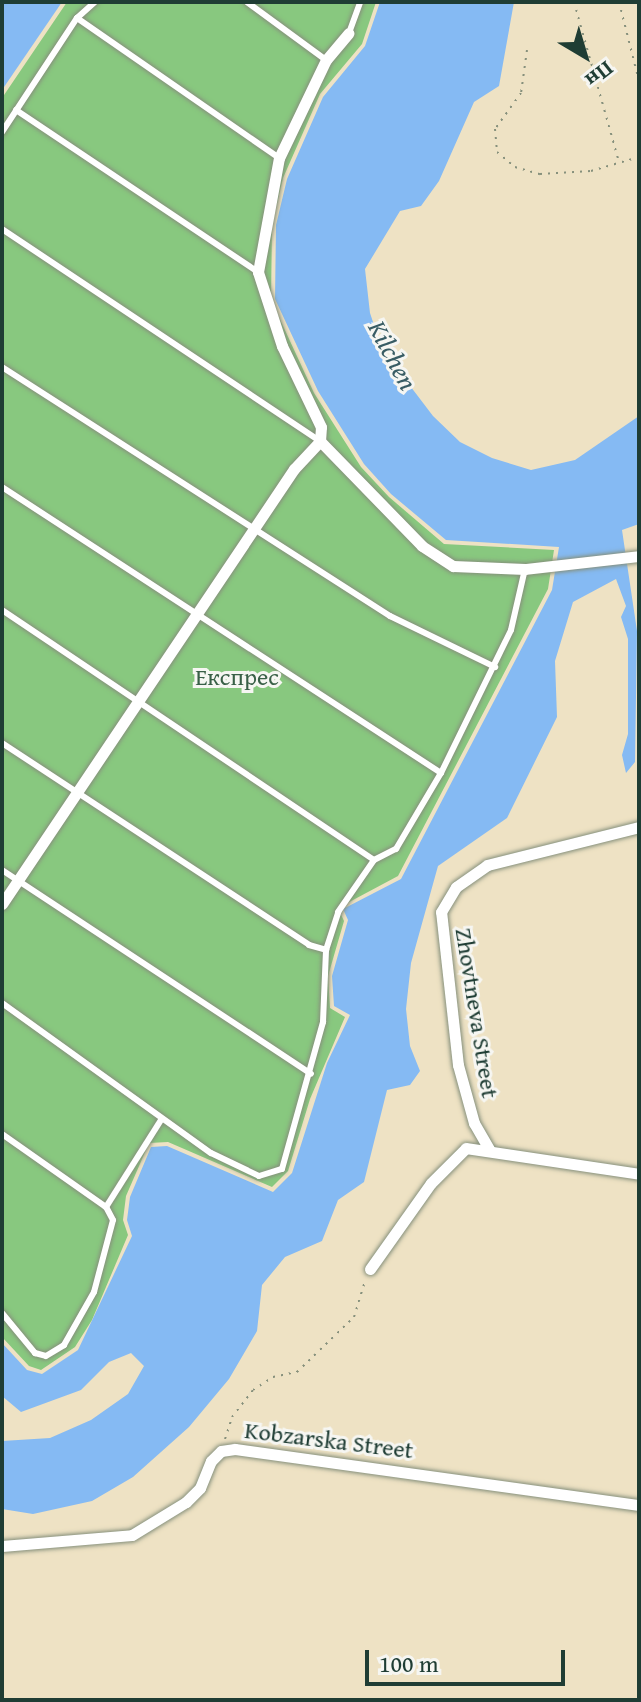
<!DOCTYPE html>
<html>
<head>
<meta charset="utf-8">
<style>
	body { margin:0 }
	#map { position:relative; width:641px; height:1702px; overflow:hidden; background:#eee2c4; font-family:"Gentium Book Plus",serif }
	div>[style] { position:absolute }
	.green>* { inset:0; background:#88c87f }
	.water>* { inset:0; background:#85baf3 }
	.path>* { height:2px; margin-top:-1px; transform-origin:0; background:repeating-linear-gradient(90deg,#86907c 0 2px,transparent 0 8px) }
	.roads { filter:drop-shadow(0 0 2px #86907c) drop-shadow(0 0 2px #86907c) }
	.lane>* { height:6px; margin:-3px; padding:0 3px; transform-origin:3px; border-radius:3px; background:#fff }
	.street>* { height:11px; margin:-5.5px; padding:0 5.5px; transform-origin:5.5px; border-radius:5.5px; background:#fff }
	span { translate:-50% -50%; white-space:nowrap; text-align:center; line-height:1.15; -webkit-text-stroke:6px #f6f6f2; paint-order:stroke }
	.park-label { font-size:24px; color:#396047 }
	.street-label { font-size:24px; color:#1f3d34 }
	.water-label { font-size:26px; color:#385c64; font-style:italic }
	.frame { position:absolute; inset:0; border:4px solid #1f3d34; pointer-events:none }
	.north { position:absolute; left:545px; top:16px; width:80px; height:80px; -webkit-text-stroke:6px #f6f6f2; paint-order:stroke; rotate:142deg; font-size:22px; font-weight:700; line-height:32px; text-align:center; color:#1f3d34 }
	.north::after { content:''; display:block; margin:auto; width:28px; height:36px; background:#1f3d34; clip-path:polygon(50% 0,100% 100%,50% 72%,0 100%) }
	.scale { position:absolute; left:365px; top:1650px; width:200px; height:36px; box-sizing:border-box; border:4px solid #1f3d34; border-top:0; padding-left:10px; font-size:24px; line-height:28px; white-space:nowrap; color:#1f3d34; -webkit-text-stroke:6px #f6f6f2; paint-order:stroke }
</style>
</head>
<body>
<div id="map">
	<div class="green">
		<i style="clip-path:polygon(67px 2px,376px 2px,362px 44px,320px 94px,283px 178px,272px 225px,271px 300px,314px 393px,361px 467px,389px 497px,444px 544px,554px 550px,548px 589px,398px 876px,338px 908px,344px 921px,328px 976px,330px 1008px,345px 1017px,310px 1099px,288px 1171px,272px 1187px,168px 1142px,149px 1143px,126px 1196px,123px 1220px,128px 1235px,92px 1320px,75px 1347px,41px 1370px,29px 1366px,2px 1337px,2px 98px)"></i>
	</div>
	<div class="water">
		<i style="clip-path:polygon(2px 2px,62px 2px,2px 90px)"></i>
		<i style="clip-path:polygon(380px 2px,514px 2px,499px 86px,474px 102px,439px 181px,421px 206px,400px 211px,365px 269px,370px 313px,382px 349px,433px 416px,460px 442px,492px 458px,531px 470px,575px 460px,639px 416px,639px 524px,622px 530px,637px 631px,635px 762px,626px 773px,622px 755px,628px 734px,628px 639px,621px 617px,626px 606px,616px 579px,573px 602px,555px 661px,557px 717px,507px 818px,438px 866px,411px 963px,406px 1009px,410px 1046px,420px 1071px,410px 1085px,387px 1090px,364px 1182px,338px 1200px,322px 1241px,285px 1257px,262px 1285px,257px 1331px,229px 1379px,189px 1427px,133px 1477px,92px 1501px,33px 1514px,2px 1509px,2px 1441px,50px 1438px,91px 1420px,128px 1394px,144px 1366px,131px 1353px,109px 1362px,81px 1390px,21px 1412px,2px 1396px,2px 1343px,27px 1370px,42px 1374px,78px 1350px,132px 1236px,127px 1220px,130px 1197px,151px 1147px,167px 1146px,273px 1192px,292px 1173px,327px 1063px,350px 1015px,334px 1006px,332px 976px,348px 920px,343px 909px,401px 879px,552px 590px,559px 547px,446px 540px,391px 494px,364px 464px,318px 391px,275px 299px,276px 225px,287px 179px,323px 97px,365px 46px)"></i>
	</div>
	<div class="path">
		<i style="left:574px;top:2px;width:163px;rotate:74.3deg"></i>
		<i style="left:619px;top:2px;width:81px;rotate:75.8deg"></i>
		<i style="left:527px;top:50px;width:43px;rotate:97.9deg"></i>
		<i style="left:521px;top:93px;width:44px;rotate:125.8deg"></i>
		<i style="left:495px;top:129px;width:23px;rotate:85deg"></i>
		<i style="left:497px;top:152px;width:23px;rotate:40deg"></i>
		<i style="left:515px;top:167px;width:26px;rotate:16deg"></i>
		<i style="left:540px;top:174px;width:51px;rotate:-3.4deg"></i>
		<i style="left:591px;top:171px;width:50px;rotate:-16.3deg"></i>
		<i style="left:225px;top:1439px;width:23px;rotate:-72deg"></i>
		<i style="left:232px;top:1417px;width:34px;rotate:-52deg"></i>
		<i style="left:253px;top:1390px;width:24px;rotate:-33deg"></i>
		<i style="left:273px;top:1377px;width:25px;rotate:-12deg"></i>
		<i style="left:297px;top:1372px;width:79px;rotate:-44deg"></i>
		<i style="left:354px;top:1317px;width:37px;rotate:-73deg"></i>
	</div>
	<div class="roads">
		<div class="lane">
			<i style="left:247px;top:2px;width:98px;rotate:36.3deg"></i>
			<i style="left:77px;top:18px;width:246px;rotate:34.7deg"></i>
			<i style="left:349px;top:33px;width:33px;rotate:-70deg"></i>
			<i style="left:16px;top:110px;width:291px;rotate:33.8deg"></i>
			<i style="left:2px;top:132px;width:136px;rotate:-56.7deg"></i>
			<i style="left:77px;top:18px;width:24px;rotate:-42deg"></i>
			<i style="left:2px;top:229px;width:382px;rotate:33.7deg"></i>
			<i style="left:2px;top:367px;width:461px;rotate:32.7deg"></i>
			<i style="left:390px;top:616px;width:117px;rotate:25.9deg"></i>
			<i style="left:2px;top:487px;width:524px;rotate:33.08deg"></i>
			<i style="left:2px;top:610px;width:448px;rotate:33.9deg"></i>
			<i style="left:2px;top:743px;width:367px;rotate:33.3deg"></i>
			<i style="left:309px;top:945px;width:18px;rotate:16deg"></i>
			<i style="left:2px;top:870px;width:370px;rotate:33.4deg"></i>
			<i style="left:2px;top:1003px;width:257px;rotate:35.7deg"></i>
			<i style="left:211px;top:1153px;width:53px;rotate:25.6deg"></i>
			<i style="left:259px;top:1176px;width:24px;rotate:-17deg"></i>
			<i style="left:282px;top:1169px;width:153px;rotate:-74.4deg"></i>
			<i style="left:323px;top:1022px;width:72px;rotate:-87.6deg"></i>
			<i style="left:326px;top:950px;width:40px;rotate:-72deg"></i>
			<i style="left:338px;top:912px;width:63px;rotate:-55.3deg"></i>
			<i style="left:374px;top:860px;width:25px;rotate:-27deg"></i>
			<i style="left:396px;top:849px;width:88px;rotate:-59.4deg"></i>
			<i style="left:441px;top:773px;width:159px;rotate:-63.9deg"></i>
			<i style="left:511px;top:630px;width:63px;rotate:-77.1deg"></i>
			<i style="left:2px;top:1134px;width:127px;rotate:35.1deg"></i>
			<i style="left:2px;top:1313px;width:52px;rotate:50.5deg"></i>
			<i style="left:35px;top:1353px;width:11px;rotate:15deg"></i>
			<i style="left:46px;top:1356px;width:21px;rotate:-31deg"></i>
			<i style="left:64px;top:1345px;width:61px;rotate:-60.5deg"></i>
			<i style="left:94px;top:1292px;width:74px;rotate:-75.2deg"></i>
			<i style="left:113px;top:1220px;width:15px;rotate:-118deg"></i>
			<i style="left:106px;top:1207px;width:103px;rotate:-57.7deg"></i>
		</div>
		<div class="street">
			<i style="left:320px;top:441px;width:146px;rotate:45.8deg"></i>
			<i style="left:422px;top:546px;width:37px;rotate:33deg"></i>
			<i style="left:453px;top:566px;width:72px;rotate:2.4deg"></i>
			<i style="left:525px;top:569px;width:115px;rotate:-6.5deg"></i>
			<i style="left:2px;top:904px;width:524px;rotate:-56.13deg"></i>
			<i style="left:294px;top:469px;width:38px;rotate:-47deg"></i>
			<i style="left:320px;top:441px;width:14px;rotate:-86deg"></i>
			<i style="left:321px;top:427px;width:90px;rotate:-115.7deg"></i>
			<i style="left:282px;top:346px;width:78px;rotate:-108deg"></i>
			<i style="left:258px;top:272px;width:116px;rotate:-79.6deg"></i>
			<i style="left:279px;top:158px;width:109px;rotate:-64.4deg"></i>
			<i style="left:326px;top:60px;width:35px;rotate:-50deg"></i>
			<i style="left:489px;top:1149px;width:30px;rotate:-120deg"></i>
			<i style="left:474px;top:1123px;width:60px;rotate:-105.4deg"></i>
			<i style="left:458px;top:1065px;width:154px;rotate:-96.3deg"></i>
			<i style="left:441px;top:912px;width:29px;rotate:-59deg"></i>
			<i style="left:456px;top:887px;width:38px;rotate:-35deg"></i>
			<i style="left:487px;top:865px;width:157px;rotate:-14deg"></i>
			<i style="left:370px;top:1269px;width:105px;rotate:-54.7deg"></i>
			<i style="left:431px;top:1183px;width:49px;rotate:-45deg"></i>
			<i style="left:466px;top:1148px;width:175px;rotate:8.5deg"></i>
			<i style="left:2px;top:1546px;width:130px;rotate:-4.8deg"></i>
			<i style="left:132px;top:1535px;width:63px;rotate:-31.4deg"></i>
			<i style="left:186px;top:1502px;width:20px;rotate:-45deg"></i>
			<i style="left:200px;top:1488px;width:29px;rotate:-68deg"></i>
			<i style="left:211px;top:1461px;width:14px;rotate:-45deg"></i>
			<i style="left:221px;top:1451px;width:14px;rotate:-8deg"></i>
			<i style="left:235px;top:1449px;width:408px;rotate:7.9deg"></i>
		</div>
	</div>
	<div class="park-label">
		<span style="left:237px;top:677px">Експрес</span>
	</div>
	<div class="street-label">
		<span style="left:477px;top:1013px;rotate:81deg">Zhovtneva Street</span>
		<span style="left:329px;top:1440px;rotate:7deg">Kobzarska Street</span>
	</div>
	<div class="water-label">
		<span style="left:393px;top:355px;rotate:62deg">Kilchen</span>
	</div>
	<div class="frame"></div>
	<div class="north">Пн</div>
	<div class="scale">100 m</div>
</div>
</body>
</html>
